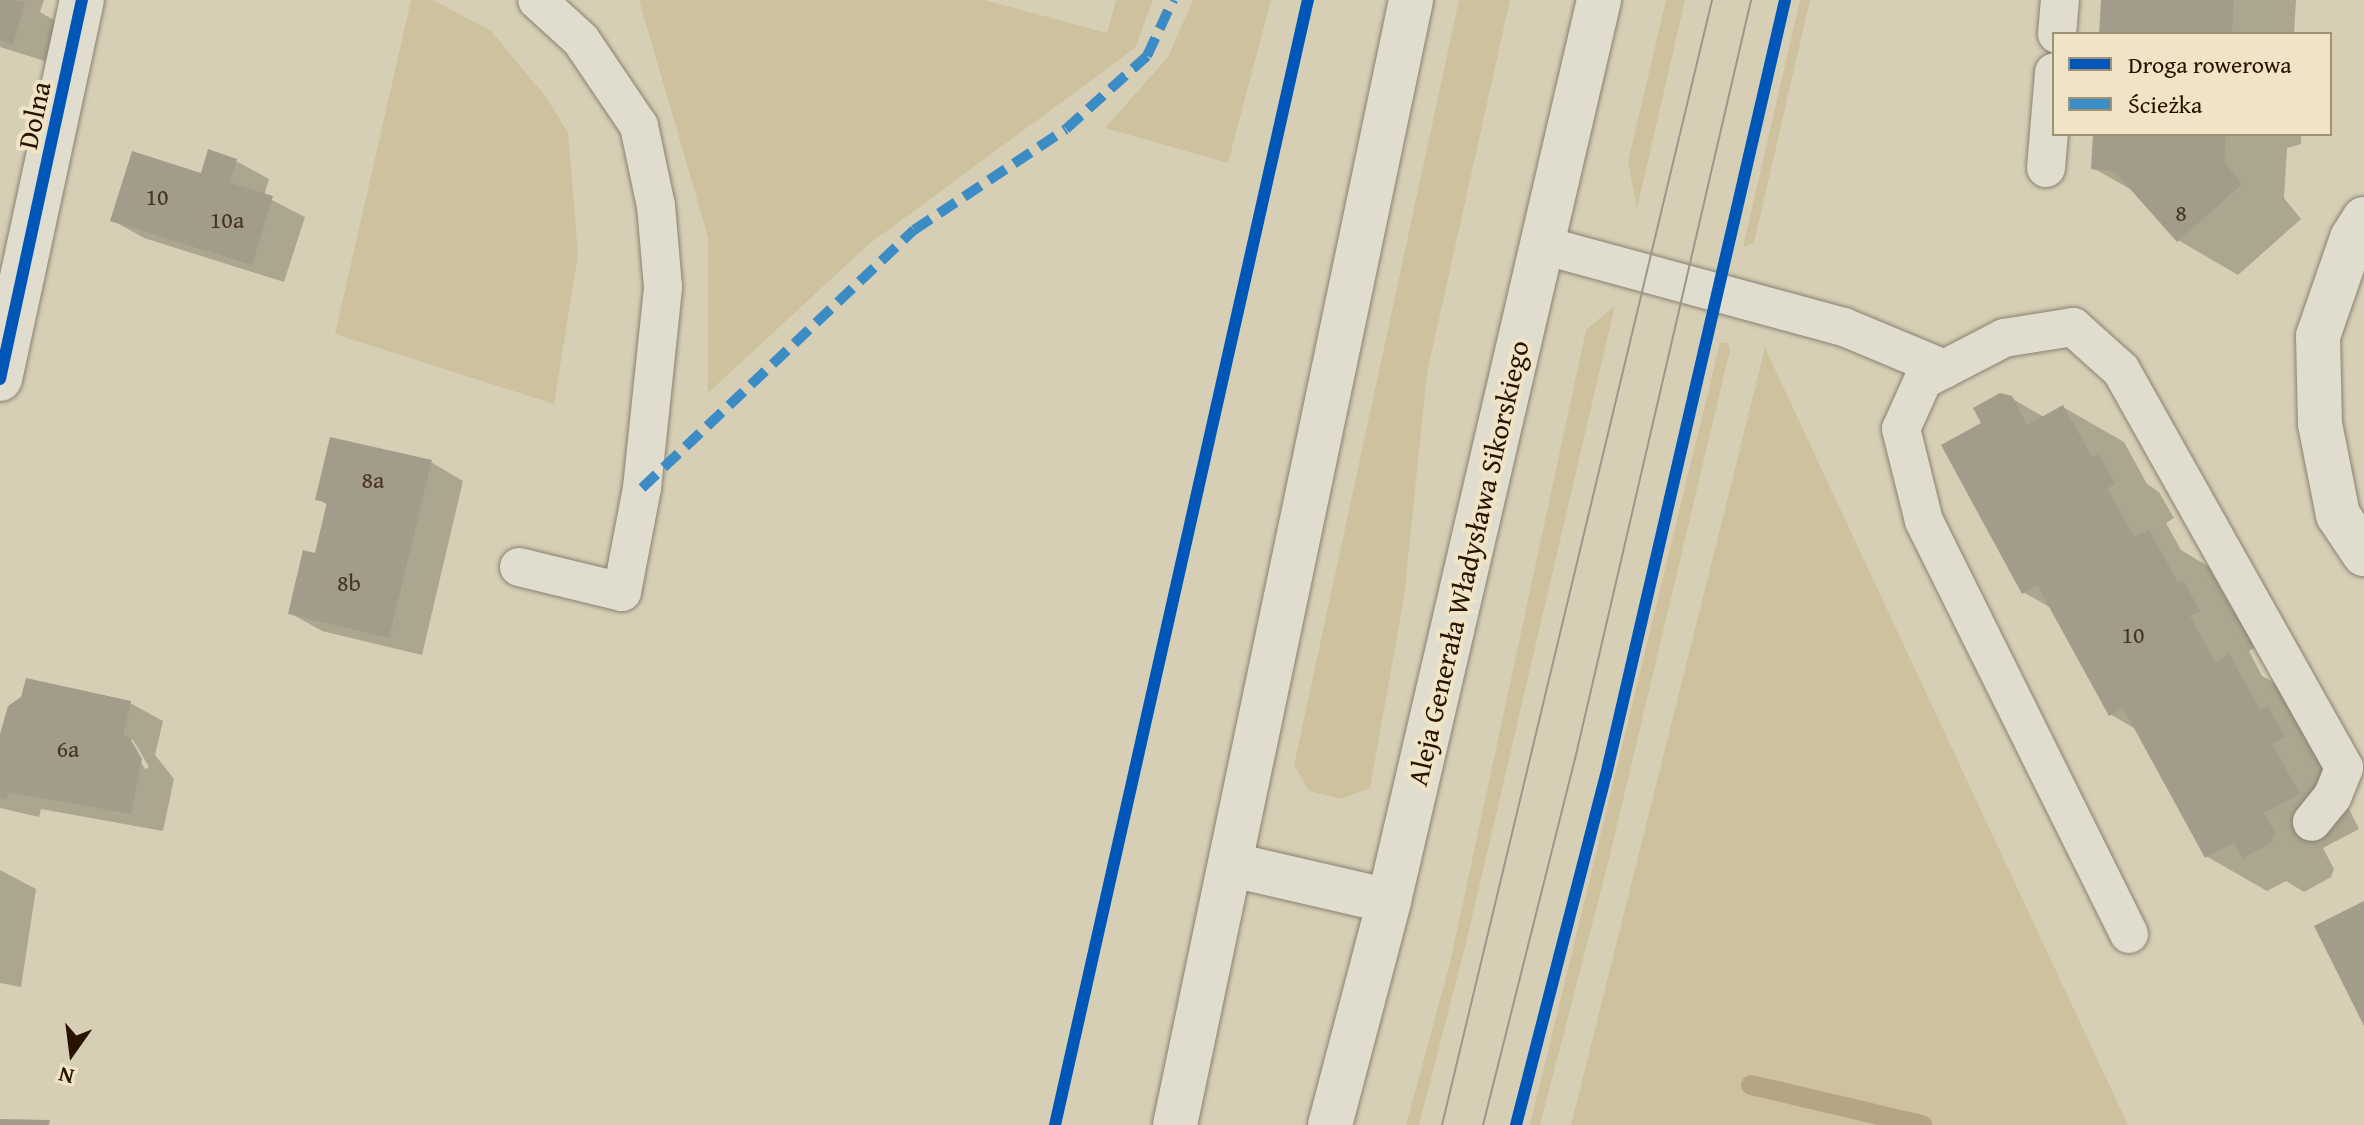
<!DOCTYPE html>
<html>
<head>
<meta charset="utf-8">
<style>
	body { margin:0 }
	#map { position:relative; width:2364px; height:1125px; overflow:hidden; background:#d7cfb5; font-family:"Gentium Book Plus",serif }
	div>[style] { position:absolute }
	.green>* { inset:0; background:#cec19d }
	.shadow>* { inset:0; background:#0003 }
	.stream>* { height:20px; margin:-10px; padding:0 10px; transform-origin:10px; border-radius:10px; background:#b5a583 }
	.building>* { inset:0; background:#a49c8a }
	.roads { filter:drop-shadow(0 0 2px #898171) drop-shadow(0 0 2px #898171) }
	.lane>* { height:38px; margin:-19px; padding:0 19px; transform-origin:19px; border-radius:19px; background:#e0dcce }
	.street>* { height:44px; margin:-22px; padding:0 22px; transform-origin:22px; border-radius:22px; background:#e0dcce }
	.secondary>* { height:44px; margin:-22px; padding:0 22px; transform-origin:22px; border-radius:22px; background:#e0dcce }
	.tram>* { height:2px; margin:-1px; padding:0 1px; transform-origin:1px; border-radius:1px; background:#9c978b }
	.quiet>* { height:10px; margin-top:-5px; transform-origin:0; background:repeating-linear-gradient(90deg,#3b8bc4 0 20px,transparent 0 30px) }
	.cycleway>* { height:12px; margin:-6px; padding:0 6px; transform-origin:6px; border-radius:6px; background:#0057b8 }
	span { translate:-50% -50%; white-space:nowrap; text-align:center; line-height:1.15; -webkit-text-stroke:8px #efe4c5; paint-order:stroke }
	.number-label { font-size:24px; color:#483422 }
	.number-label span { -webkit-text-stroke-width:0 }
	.street-label { font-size:28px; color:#291200 }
	.legend { position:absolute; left:2052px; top:32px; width:280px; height:104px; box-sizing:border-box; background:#efe4c5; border:2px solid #a09076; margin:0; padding:10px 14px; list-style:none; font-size:24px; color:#291200 }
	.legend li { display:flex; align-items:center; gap:16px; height:40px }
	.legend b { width:40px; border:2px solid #a09076 }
	.north { position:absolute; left:32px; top:1013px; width:80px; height:80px; -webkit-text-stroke:6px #efe4c5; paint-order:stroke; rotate:194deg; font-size:22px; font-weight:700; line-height:32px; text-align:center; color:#291200 }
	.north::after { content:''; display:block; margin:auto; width:28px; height:36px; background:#291200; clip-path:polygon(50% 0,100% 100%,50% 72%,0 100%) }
</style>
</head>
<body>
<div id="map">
	<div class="green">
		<i style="clip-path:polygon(411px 0,433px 0,491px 31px,546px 97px,568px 133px,578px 255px,554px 404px,335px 334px)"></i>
		<i style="clip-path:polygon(639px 0,984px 0,1107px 33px,1116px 0,1153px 0,1135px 48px,869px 244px,708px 393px,708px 237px)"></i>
		<i style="clip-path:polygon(1193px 0,1271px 0,1228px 163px,1105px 128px,1168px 57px)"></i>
		<i style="clip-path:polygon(1459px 0,1510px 0,1427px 373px,1404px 598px,1370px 788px,1341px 799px,1309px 791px,1294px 765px)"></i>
		<i style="clip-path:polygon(1666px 0,1685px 0,1637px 209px,1628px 162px)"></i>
		<i style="clip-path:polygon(1800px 0,1810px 0,1754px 243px,1743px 247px)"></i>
		<i style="clip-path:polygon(1615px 305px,1467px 939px,1419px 1125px,1406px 1125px,1450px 963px,1586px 330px)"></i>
		<i style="clip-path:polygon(1720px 343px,1728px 343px,1730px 350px,1607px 867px,1540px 1125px,1530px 1125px)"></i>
		<i style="clip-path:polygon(1765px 348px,2128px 1125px,1571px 1125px)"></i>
	</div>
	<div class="shadow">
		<i style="clip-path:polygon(0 0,44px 0,40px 12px,57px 22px,45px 61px,0 47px)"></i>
		<i style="clip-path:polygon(2103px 0,2296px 0,2294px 34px,2101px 34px)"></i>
		<i style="clip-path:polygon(2095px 134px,2301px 134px,2301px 144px,2287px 148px,2284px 198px,2301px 219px,2238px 275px,2178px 240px,2137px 193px,2093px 168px)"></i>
		<i style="clip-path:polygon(236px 161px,269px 179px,264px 196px,305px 217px,284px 282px,144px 238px,112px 220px)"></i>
		<i style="clip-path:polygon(2011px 398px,2044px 417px,2063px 407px,2124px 442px,2147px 484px,2159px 492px,2174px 518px,2166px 523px,2181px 550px,2209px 567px,2234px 612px,2243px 617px,2259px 645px,2249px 651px,2262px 676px,2290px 691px,2359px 829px,2323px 848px,2334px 869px,2331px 877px,2304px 892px,2286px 881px,2267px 891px,2206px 856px,2137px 730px,2110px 714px,2053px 609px,2023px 592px,1984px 424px)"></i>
		<i style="clip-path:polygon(431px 462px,463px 481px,422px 655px,322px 631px,290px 613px,316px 555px,328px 505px,317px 499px)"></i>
		<i style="clip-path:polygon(evenodd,130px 703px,163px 721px,155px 755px,174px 779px,163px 831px,41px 809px,39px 817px,0 808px,0 736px,130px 703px,128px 740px,133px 740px,149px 767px,145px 769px,128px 740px)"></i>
		<i style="clip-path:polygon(0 870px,36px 889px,21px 987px,0 983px)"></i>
	</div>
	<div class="stream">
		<i style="left:1751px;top:1085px;width:176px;rotate:13.2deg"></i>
	</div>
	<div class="building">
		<i style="clip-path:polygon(0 0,25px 1px,13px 44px,0 40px)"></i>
		<i style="clip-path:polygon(2101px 0,2234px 0,2232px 34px,2099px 34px)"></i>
		<i style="clip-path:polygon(2093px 134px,2226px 134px,2224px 162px,2242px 184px,2177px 242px,2115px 172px,2091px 169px)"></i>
		<i style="clip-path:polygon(208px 149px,237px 159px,230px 183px,273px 196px,252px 265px,110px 221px,132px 151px,201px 173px)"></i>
		<i style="clip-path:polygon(2000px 393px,2012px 396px,2027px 425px,2063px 405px,2092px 457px,2099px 454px,2115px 484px,2107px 488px,2134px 537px,2149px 530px,2178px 582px,2183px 580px,2200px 611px,2190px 616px,2215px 662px,2229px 654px,2260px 710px,2268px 706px,2285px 737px,2272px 744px,2300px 794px,2264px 813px,2275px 833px,2271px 843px,2243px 858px,2234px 842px,2205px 858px,2123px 708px,2109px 716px,2037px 585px,2022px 594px,1941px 445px,1981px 423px,1973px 408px)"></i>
		<i style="clip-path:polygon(330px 437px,432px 460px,389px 638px,288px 614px,303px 550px,315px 553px,327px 502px,315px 500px)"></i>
		<i style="clip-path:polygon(26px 678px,131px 701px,123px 736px,130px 738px,142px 759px,131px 814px,8px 792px,7px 800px,0 798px,0 734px,8px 706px,21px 697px)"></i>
		<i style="clip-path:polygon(2364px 901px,2364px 1026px,2314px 926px)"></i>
		<i style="clip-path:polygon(0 1119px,50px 1120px,49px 1125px,0 1125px)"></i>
	</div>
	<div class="roads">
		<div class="lane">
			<i style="left:2057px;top:34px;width:34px;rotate:-85deg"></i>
			<i style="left:2046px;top:168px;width:96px;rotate:-85.2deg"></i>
			<i style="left:1542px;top:245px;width:313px;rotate:15.2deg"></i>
			<i style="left:1844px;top:327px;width:109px;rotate:22.6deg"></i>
			<i style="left:519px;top:567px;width:106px;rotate:13.6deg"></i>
			<i style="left:622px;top:592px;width:106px;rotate:-79.1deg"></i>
			<i style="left:642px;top:488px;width:202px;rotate:-84deg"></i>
			<i style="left:663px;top:287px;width:81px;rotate:-94.9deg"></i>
			<i style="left:656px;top:206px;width:82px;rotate:-102deg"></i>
			<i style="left:639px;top:126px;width:104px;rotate:-124deg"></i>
			<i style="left:581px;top:40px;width:59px;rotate:-137.7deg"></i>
			<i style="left:2129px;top:934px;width:461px;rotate:-116.4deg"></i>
			<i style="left:1924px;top:521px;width:95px;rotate:-104deg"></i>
			<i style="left:1901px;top:429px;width:54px;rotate:-65.8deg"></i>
			<i style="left:1923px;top:380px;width:91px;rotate:-27.4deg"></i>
			<i style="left:2004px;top:338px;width:70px;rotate:-9.1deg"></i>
			<i style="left:2073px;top:327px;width:64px;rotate:41.9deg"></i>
			<i style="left:2121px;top:370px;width:456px;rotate:60.7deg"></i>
			<i style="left:2344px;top:768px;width:31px;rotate:112deg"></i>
			<i style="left:2332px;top:797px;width:32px;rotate:129deg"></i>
		</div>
		<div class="street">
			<i style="left:2364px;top:219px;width:22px;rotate:122deg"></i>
			<i style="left:2352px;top:238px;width:104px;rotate:109.1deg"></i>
			<i style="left:2318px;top:336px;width:88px;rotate:88.7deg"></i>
			<i style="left:2320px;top:424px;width:93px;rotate:78.8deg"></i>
			<i style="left:2338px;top:515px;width:47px;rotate:56.3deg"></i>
			<i style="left:0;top:379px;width:388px;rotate:-77.8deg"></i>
		</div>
		<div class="secondary">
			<i style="left:1233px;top:865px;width:160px;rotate:13deg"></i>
			<i style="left:1175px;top:1125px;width:1149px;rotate:-78.15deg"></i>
			<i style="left:1330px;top:1125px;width:232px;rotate:-75.2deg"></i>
			<i style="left:1389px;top:901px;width:925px;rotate:-76.88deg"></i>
		</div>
	</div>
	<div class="tram">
		<i style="left:1442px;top:1125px;width:1157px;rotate:-76.5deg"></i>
		<i style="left:1483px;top:1125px;width:377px;rotate:-75.9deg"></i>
		<i style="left:1575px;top:759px;width:779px;rotate:-76.94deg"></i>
	</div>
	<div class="quiet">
		<i style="left:642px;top:488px;width:375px;rotate:-43.5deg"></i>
		<i style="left:914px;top:230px;width:182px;rotate:-33.6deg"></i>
		<i style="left:1066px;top:129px;width:109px;rotate:-42deg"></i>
		<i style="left:1147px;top:56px;width:62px;rotate:-65.1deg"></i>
	</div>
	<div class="cycleway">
		<i style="left:0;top:379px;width:388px;rotate:-77.8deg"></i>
		<i style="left:1055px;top:1125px;width:1153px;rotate:-77.33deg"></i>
		<i style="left:1516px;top:1125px;width:361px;rotate:-75.6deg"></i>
		<i style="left:1606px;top:775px;width:795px;rotate:-76.99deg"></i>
	</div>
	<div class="number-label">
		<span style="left:157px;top:197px">10</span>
		<span style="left:2181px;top:213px">8</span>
		<span style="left:227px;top:220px">10a</span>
		<span style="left:373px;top:480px">8a</span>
		<span style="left:349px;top:583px">8b</span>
		<span style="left:2133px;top:635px">10</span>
		<span style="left:68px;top:749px">6a</span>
	</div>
	<div class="street-label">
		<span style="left:34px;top:115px;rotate:-78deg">Dolna</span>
		<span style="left:1468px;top:563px;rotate:-77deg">Aleja Generała Władysława Sikorskiego</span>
	</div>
	<ul class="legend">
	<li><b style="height:10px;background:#0057b8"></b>Droga rowerowa</li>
	<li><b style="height:10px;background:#3b8bc4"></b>Ścieżka</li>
	</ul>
	<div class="north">N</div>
</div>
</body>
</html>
